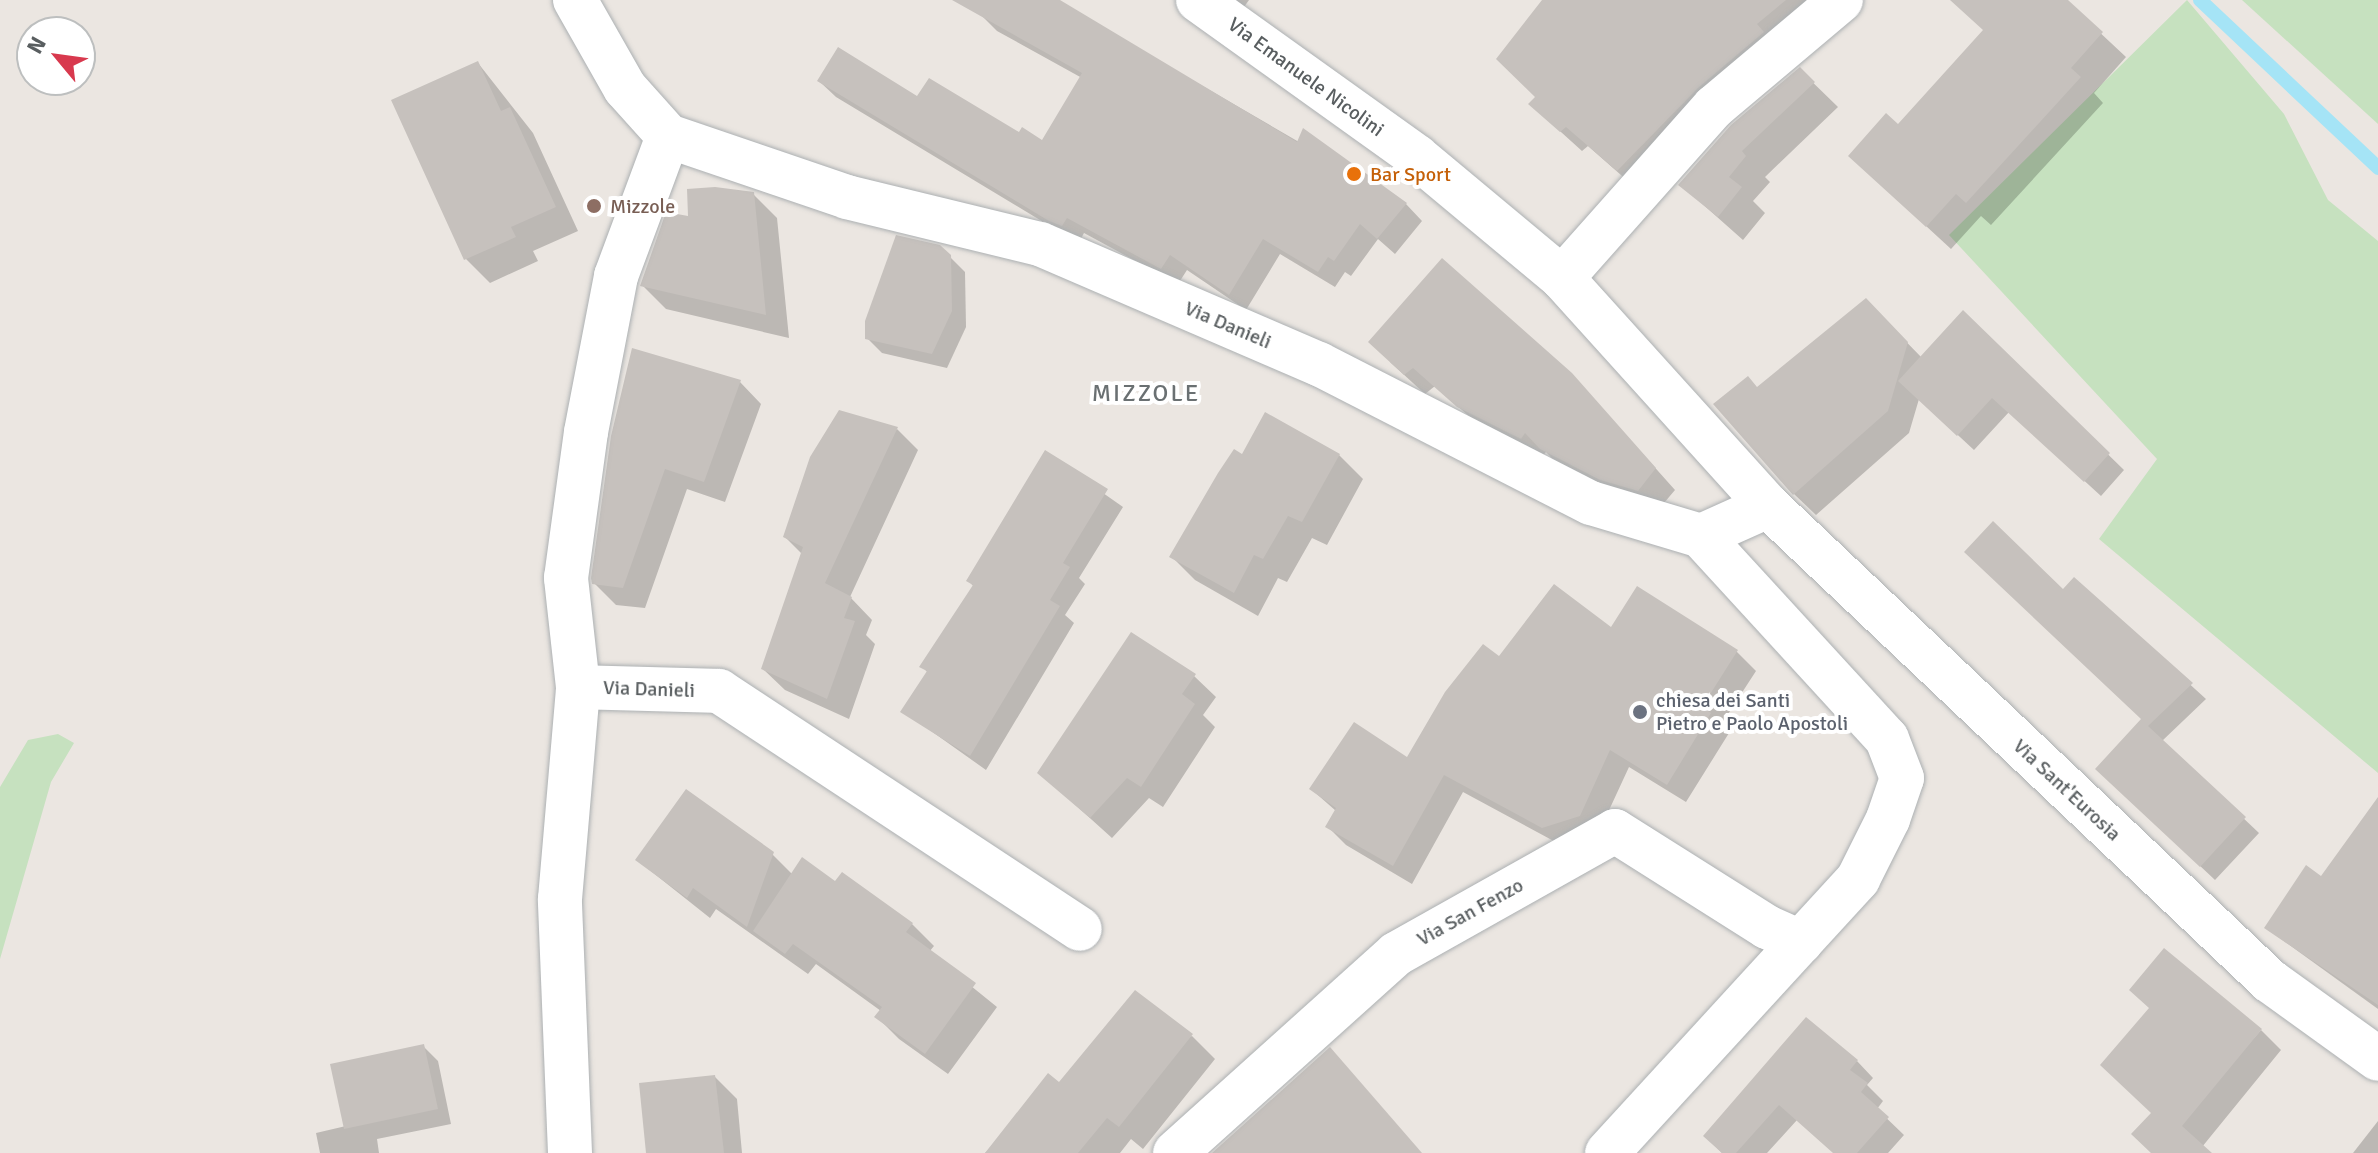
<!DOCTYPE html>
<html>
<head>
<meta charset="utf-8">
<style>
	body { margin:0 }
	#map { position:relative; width:2378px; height:1153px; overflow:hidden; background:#ebe6e1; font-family:Signika,sans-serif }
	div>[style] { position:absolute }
	.green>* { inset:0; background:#c6e1bf }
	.shadow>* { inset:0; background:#0003 }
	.stream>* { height:14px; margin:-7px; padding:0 7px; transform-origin:7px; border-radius:7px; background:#a5e4f6 }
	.building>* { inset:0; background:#c6c1bd }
	.roads { filter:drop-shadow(0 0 2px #acb0b2) drop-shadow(0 0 2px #acb0b2) }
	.minor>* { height:44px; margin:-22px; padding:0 22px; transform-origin:22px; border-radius:22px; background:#fff }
	.dots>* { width:22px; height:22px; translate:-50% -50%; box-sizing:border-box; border:4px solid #fff; border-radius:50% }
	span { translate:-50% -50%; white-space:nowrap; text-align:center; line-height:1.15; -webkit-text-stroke:8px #fff; paint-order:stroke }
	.street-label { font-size:20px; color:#595e60 }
	.food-label { font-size:20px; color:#c56008 }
	.left { translate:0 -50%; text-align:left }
	.education-label { font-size:20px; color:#785e54 }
	.worship-label { font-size:20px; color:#5b616d }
	.quarter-label { font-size:24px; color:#6a7072; letter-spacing:2px }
	.north { position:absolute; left:16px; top:16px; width:80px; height:80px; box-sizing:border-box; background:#fff; border:2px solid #bdbfbf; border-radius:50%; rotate:299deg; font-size:22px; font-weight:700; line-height:32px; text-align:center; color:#595e60 }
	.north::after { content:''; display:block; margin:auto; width:28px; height:36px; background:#d8394e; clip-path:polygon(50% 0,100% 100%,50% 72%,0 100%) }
</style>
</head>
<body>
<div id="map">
	<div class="green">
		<i style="clip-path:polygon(2187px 0,2284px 114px,2328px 200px,2378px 241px,2378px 773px,2099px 539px,2157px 459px,1949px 235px)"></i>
		<i style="clip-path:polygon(2242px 0,2378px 0,2378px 124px)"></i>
		<i style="clip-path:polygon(58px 734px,74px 743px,51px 782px,0 959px,0 787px,28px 740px)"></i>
	</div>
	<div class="shadow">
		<i style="clip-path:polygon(988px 0,1054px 0,1406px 204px,1422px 221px,1395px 254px,1378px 239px,1351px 276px,1345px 272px,1335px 287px,1280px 254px,1246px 310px,1187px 270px,1178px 284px,1084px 233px,1079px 242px,1068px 237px,836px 97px,819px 81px,1072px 194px,1082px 78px,997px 31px,980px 14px)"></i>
		<i style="clip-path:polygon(1234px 0,1249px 0,1244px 7px)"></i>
		<i style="clip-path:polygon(1547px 0,1830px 0,1638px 190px,1588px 146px,1582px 151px,1530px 104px,1537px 97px)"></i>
		<i style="clip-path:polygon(1992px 0,2065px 0,2126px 57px,2094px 93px,2103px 103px,1991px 225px,1981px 216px,1951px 249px,1875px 179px,1898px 126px,1986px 31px)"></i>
		<i style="clip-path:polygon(478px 63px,533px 133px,578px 231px,533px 251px,538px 261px,490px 283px,466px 259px)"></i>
		<i style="clip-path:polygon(1800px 70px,1838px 107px,1765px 177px,1770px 182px,1753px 201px,1765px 213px,1743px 240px,1681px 185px)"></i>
		<i style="clip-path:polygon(753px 194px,777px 218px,789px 338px,666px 309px,642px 285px,690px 219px)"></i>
		<i style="clip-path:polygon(949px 256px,965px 272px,966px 327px,947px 368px,882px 353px,867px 338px)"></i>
		<i style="clip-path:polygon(1963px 313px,2124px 470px,2101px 496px,2009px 412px,1974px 450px,1919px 399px,1909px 433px,1816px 515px,1794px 494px,1757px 389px,1887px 322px,1922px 358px)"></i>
		<i style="clip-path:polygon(1390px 362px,1591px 396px,1675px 490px,1658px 510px,1562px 469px,1546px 452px,1541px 458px,1480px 426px,1435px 386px,1425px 394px)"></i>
		<i style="clip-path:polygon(740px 382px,761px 404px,725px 502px,687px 489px,645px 608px,616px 605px,594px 583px,613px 436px)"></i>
		<i style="clip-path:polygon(897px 429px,918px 450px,850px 597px,872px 620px,866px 635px,875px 644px,849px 719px,785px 690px,763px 669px,802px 554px,785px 537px)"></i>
		<i style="clip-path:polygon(1046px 453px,1123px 507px,1079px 578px,1085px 584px,1065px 615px,1074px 623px,986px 770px,903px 711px,928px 673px,922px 666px,974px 587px,968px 580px)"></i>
		<i style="clip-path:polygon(1339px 455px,1363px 479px,1327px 545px,1312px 538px,1287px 582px,1278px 578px,1258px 616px,1195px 580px,1171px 556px,1243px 457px)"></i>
		<i style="clip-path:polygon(2075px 580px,2206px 699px,2162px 741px,2259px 833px,2215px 880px,2112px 783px,2143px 719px,2063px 592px)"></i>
		<i style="clip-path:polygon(1611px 630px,1737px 652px,1756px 671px,1721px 725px,1729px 733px,1686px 802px,1629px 767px,1598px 834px,1563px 846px,1463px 792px,1412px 884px,1346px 845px,1327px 826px,1336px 811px,1311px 789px,1407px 760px,1499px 658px)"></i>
		<i style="clip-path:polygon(1194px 676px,1216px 697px,1203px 715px,1215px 727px,1163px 807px,1149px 798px,1112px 838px,1040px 773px)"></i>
		<i style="clip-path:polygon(2378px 825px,2378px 1009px,2266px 928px)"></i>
		<i style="clip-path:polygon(772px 854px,793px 875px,836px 884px,842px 875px,912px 924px,934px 946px,929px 952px,997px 1007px,948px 1074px,899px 1039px,877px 1017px,881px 1011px,816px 964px,808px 974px,716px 909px,710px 918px,637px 860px)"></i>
		<i style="clip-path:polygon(2261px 1030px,2281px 1050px,2202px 1147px,2209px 1153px,2153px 1153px)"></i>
		<i style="clip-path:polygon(1192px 1036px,1215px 1059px,1143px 1149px,1131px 1139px,1120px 1153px,985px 1153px,1060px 1085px)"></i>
		<i style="clip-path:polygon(423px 1046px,438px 1061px,451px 1124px,377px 1139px,379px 1153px,320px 1153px,316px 1133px,346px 1126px)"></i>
		<i style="clip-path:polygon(1857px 1061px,1873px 1078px,1867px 1085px,1883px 1101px,1877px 1109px,1904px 1135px,1888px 1153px,1834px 1153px,1797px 1120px,1767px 1153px,1722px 1153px,1705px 1136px)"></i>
		<i style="clip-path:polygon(715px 1077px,737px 1099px,742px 1153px,648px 1153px)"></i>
		<i style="clip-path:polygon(2378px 1121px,2378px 1153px,2353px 1153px)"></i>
	</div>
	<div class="stream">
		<i style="left:2200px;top:0;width:245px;rotate:43.3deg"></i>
	</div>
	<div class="building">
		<i style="clip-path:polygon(952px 0,1060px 0,1297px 142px,1303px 128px,1407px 203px,1377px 239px,1360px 224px,1334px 261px,1328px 257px,1318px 272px,1263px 239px,1229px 295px,1170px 255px,1161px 269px,1067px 218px,1062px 226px,1049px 221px,817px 81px,838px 47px,917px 96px,929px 78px,1019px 132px,1022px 127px,1042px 140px,1082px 73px)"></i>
		<i style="clip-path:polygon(1542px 0,1786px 0,1757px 24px,1764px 32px,1698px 88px,1617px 171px,1566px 127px,1560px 132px,1528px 104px,1535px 97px,1496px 59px)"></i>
		<i style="clip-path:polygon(1950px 0,2068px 0,2103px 32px,2071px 68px,2081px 77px,1966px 203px,1956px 194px,1926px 227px,1848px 156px,1886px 113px,1898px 124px,1983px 30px)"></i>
		<i style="clip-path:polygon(478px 61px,501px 111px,510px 107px,556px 207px,511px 227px,516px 237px,464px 260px,391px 100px)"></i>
		<i style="clip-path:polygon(1800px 67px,1815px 82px,1742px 151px,1746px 156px,1729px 177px,1742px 187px,1718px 217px,1678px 185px,1731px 125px)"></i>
		<i style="clip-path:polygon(715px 187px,754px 192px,766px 315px,640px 286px,666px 212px,688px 216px,687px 189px)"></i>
		<i style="clip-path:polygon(896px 235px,940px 245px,951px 255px,952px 311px,932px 354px,865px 339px,865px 321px)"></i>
		<i style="clip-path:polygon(1442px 258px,1572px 373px,1656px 468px,1638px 491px,1600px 480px,1540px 449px,1525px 433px,1521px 439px,1457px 407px,1413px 368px,1404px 375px,1368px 342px)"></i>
		<i style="clip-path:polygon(1866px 298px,1908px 342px,1888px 411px,1793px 495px,1713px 404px,1748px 376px,1757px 387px)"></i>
		<i style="clip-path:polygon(1963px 310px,2110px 453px,2084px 482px,1992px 398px,1957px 436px,1898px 381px)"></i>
		<i style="clip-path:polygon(632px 348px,741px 380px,704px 482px,665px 469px,623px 588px,592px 584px,591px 578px,611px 436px)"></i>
		<i style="clip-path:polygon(839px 410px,898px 427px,825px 583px,852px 597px,844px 618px,855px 621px,827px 699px,761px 669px,803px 547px,783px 537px,810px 457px)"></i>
		<i style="clip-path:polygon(1265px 412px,1340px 454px,1302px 522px,1288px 516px,1263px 559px,1254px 555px,1234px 593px,1169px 557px,1218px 473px,1234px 449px,1242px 454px)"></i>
		<i style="clip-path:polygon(1045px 450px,1108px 489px,1063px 563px,1070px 567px,1050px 600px,1060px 606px,970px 756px,900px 712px,927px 671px,919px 667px,973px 585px,966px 581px)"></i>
		<i style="clip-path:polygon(1993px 521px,2063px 589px,2074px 577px,2193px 683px,2148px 726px,2246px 817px,2200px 867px,2095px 769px,2141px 719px,1964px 552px)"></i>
		<i style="clip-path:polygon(1554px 584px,1611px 627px,1637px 586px,1738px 650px,1702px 707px,1711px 713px,1667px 785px,1610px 750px,1580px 816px,1542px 828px,1444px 775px,1393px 866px,1325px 827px,1336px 808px,1309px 789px,1354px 722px,1407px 757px,1445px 692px,1483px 644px,1499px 656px)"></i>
		<i style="clip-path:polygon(1131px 632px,1196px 674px,1182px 694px,1195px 704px,1141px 787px,1127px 778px,1090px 818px,1037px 773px)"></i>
		<i style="clip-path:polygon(686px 789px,774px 852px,747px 927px,693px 888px,687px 898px,635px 860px)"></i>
		<i style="clip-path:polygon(2378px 797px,2378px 1005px,2264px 928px,2306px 865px,2321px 876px)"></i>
		<i style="clip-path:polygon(802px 857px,835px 881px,842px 872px,913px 923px,906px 932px,976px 983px,925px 1054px,874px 1017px,882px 1007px,793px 944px,785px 954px,753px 931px)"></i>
		<i style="clip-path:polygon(2164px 948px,2262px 1029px,2182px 1126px,2212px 1153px,2151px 1153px,2131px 1134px,2151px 1113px,2100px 1065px,2149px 1008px,2129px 990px)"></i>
		<i style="clip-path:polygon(1135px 990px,1193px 1034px,1119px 1127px,1107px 1118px,1078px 1153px,985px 1153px,1048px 1073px,1059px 1082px)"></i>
		<i style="clip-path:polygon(1806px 1017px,1858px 1060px,1850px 1070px,1868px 1083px,1861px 1092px,1889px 1117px,1857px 1153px,1833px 1153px,1779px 1105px,1736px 1153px,1722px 1153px,1703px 1136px)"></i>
		<i style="clip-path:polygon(424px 1044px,438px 1109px,344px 1129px,330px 1064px)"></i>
		<i style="clip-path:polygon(1330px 1047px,1422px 1153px,1212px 1153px)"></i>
		<i style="clip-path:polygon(715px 1075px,724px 1153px,646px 1153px,639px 1083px)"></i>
	</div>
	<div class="roads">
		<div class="minor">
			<i style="left:575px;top:0;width:101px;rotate:60.4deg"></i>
			<i style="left:625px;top:88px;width:64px;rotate:48.1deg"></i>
			<i style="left:668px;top:136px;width:189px;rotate:18.8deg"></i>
			<i style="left:847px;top:197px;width:199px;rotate:13.7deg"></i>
			<i style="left:1040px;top:244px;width:304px;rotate:23.3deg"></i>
			<i style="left:1319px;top:364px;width:305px;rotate:27.1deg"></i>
			<i style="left:1591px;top:503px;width:115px;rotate:16.7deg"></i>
			<i style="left:1701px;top:536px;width:73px;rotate:-24.1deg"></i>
			<i style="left:1198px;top:0;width:269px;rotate:35.6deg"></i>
			<i style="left:1417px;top:157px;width:189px;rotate:39.8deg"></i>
			<i style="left:1562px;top:278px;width:307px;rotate:47.9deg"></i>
			<i style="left:1768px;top:506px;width:691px;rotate:43.42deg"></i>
			<i style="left:2270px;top:981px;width:133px;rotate:35.8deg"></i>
			<i style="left:1562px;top:278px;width:229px;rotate:-48.4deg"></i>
			<i style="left:1714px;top:107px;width:166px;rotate:-40.1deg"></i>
			<i style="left:578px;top:687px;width:141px;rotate:1.6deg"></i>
			<i style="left:719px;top:691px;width:432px;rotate:33.4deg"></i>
			<i style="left:570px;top:1153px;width:254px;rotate:-92.3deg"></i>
			<i style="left:560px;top:899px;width:213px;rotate:-85.1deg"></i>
			<i style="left:578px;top:687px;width:110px;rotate:-96.3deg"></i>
			<i style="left:566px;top:578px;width:147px;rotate:-82.2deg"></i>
			<i style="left:586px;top:432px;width:159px;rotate:-79.1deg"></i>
			<i style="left:616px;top:276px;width:149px;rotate:-69.6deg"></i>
			<i style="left:1175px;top:1153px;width:297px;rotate:-42deg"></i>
			<i style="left:1396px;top:954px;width:251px;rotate:-29.3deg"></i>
			<i style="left:1615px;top:831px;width:180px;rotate:32.3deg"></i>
			<i style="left:1767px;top:927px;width:37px;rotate:24deg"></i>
			<i style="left:1607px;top:1153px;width:372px;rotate:-47.5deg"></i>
			<i style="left:1858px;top:879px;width:67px;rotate:-63.4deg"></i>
			<i style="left:1888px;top:819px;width:43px;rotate:-71.1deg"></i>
			<i style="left:1902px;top:778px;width:42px;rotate:-111deg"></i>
			<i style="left:1887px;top:739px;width:275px;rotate:-132.5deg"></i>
		</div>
	</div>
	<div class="dots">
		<i style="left:1354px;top:174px;background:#e8710a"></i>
		<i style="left:594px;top:206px;background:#8d6e63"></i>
		<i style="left:1640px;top:712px;background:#6b7280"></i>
	</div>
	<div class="street-label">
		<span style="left:1306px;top:77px;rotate:36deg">Via Emanuele Nicolini</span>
		<span style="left:1228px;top:325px;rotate:23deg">Via Danieli</span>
		<span style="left:649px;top:689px;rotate:2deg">Via Danieli</span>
		<span style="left:2067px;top:790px;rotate:43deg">Via Sant'Eurosia</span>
		<span style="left:1470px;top:912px;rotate:-29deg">Via San Fenzo</span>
	</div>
	<div class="food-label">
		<span class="left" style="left:1370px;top:174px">Bar Sport</span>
	</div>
	<div class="education-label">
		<span class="left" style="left:610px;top:206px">Mizzole</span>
	</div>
	<div class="worship-label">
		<span class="left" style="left:1656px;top:712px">chiesa dei Santi<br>Pietro e Paolo Apostoli</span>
	</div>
	<div class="quarter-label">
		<span style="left:1146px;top:394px">MIZZOLE</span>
	</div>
	<div class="north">N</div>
</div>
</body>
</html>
